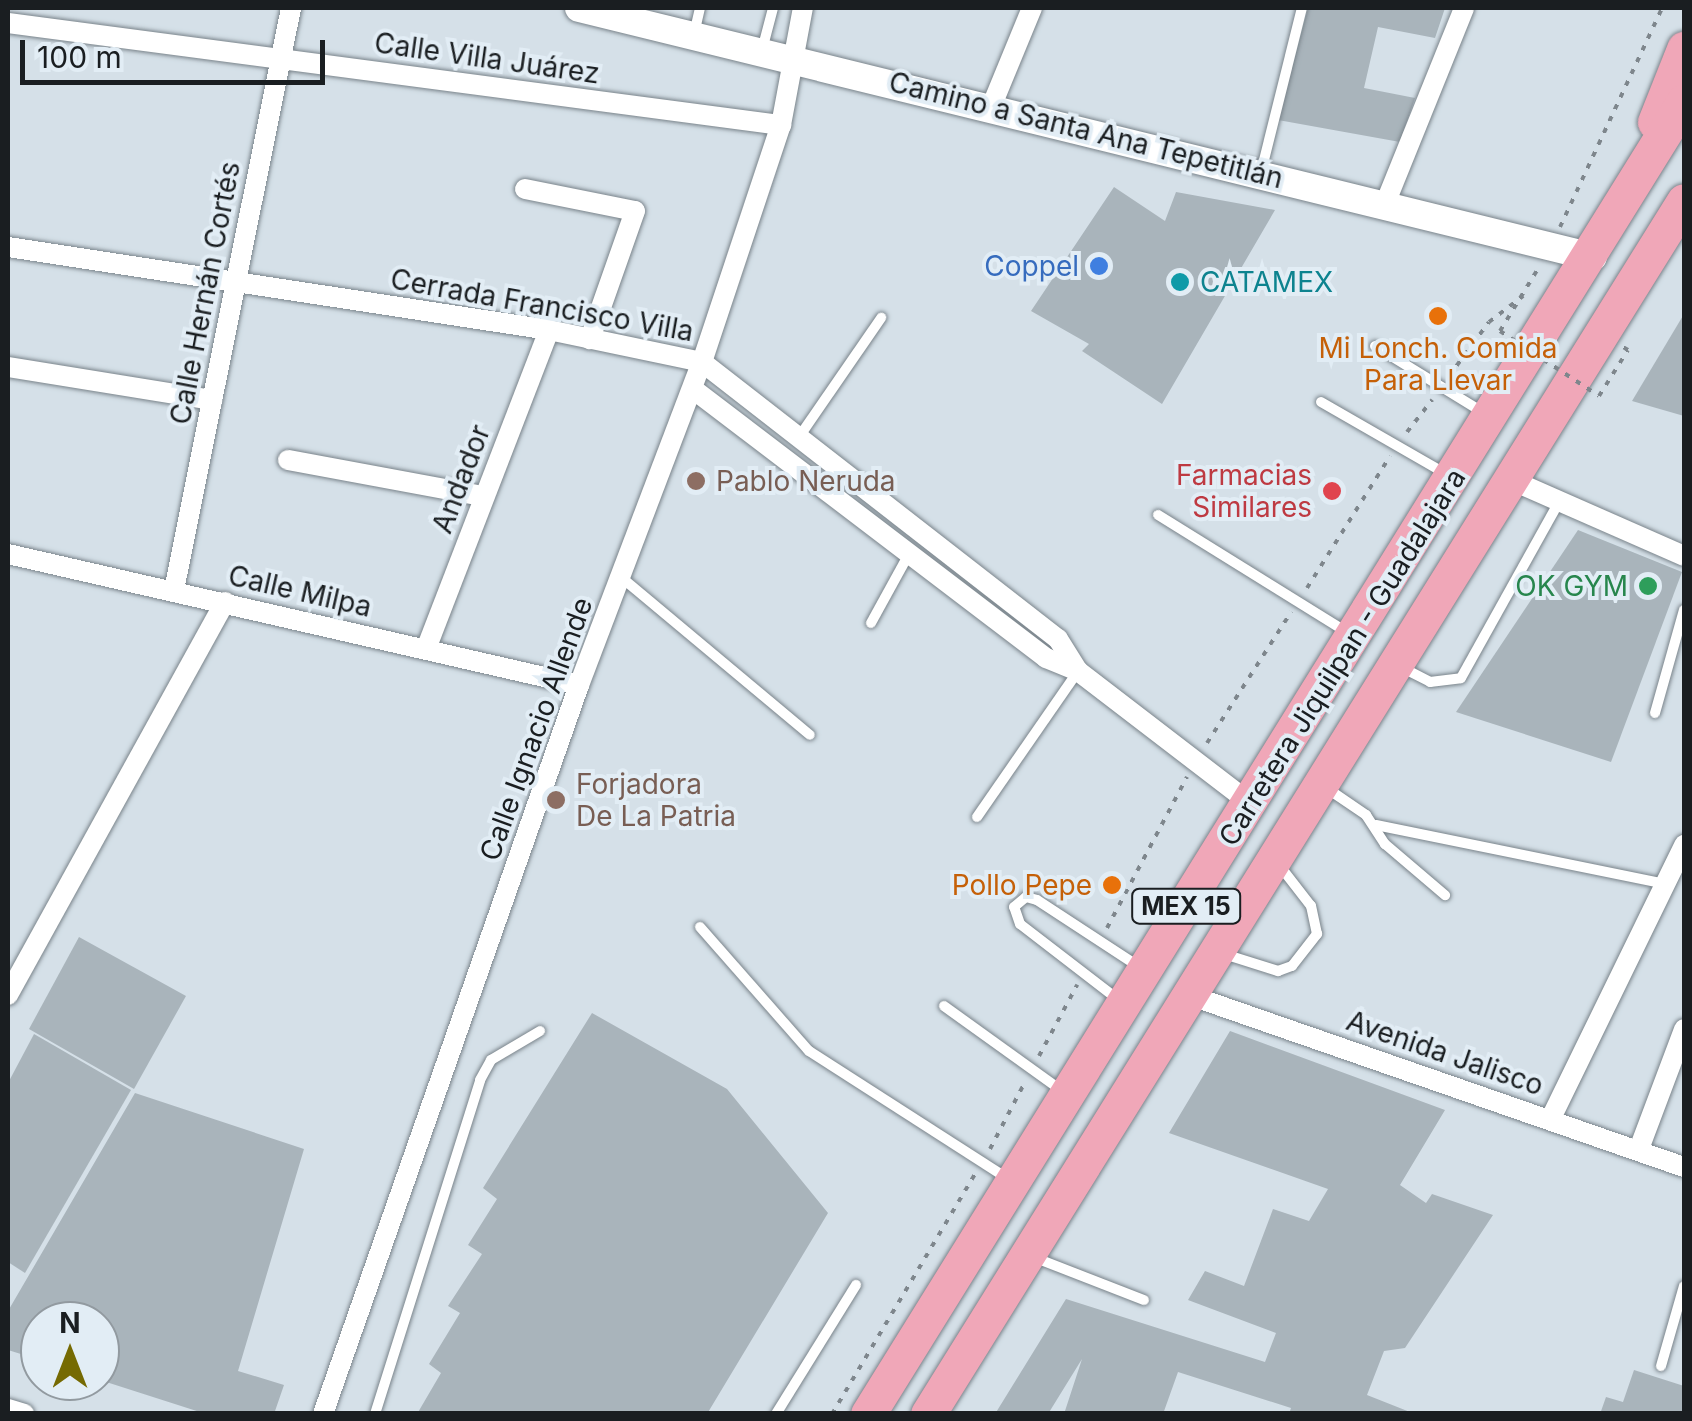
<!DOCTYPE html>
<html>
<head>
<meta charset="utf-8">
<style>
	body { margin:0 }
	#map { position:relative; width:1692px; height:1421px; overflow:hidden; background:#d5e0e8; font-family:Inter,sans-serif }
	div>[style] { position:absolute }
	.building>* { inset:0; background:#a9b4bb }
	.path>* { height:4px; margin-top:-2px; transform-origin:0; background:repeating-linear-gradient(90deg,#7e868c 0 5px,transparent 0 13px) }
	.roads { filter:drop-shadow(0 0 2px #79838a) drop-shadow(0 0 2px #79838a) }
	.service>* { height:10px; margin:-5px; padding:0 5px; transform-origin:5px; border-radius:5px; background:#fff }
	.minor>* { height:20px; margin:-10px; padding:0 10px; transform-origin:10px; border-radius:10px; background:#fff }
	.tertiary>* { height:28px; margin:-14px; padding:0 14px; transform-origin:14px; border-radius:14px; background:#fff }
	.trunk>* { height:35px; margin:-17.5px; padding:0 17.5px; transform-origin:17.5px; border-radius:17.5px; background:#f0a7b8 }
	.path-bridge>* { height:4px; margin-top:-2px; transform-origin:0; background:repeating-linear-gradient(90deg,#7e868c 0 5px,transparent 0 13px) }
	.dots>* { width:28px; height:28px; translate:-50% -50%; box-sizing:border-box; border:5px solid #e2edf5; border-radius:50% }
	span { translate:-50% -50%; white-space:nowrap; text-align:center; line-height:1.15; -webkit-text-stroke:8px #e2edf5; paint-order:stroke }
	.shield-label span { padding:2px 8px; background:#e2edf5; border:2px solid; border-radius:8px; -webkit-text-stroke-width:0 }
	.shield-label { font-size:25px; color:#1a1e21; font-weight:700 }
	.street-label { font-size:28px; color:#1a1e21 }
	.shop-label { font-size:28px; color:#366cbe }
	.right { translate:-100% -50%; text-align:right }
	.culture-label { font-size:28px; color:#0d838f }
	.left { translate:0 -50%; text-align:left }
	.food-label { font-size:28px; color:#c56008 }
	.health-label { font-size:28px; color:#be3a42 }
	.education-label { font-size:28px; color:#785e54 }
	.leisure-label { font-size:28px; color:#27864d }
	.frame { position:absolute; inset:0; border:10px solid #1a1e21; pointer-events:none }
	.north { position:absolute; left:20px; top:1301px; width:100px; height:100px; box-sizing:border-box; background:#e2edf5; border:2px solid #929aa0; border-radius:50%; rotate:0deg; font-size:28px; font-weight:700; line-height:40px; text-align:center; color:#1a1e21 }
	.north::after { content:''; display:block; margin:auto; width:35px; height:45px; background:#756a02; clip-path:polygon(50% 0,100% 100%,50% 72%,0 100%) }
	.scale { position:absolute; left:20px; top:40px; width:305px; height:45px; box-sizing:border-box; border:5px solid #1a1e21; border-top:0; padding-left:12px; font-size:30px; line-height:35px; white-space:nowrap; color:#1a1e21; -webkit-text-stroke:8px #e2edf5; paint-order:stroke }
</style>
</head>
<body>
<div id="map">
	<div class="building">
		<i style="clip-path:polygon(1308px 8px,1445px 8px,1435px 38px,1378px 27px,1364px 88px,1415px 98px,1400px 142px,1278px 120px)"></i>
		<i style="clip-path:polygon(1114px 187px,1165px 221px,1176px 192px,1275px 210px,1162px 404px,1082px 351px,1089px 344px,1031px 311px)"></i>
		<i style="clip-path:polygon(1684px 314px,1684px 416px,1632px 401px)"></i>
		<i style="clip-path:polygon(1578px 530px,1682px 572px,1611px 762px,1456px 712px)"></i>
		<i style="clip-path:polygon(79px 937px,186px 996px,134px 1089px,29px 1029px)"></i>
		<i style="clip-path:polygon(592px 1013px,727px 1089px,828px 1213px,707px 1414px,417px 1414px,441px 1373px,429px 1364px,460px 1313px,448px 1306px,482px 1254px,468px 1245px,497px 1199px,483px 1188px)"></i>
		<i style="clip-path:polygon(1230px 1031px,1445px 1110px,1400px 1185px,1426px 1203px,1432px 1194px,1493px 1215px,1405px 1348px,1384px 1351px,1367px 1395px,1415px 1414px,1289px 1414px,1291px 1408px,1178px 1372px,1163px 1414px,1064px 1414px,1082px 1359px,1048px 1414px,995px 1414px,1066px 1299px,1265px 1362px,1276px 1333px,1188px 1300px,1205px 1271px,1244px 1286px,1273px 1209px,1309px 1221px,1328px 1189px,1169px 1133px)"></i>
		<i style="clip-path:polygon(34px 1034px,131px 1090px,25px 1273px,8px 1262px,8px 1083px)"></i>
		<i style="clip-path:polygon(135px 1093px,304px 1149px,238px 1371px,284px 1385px,274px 1414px,206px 1414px,100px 1380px,100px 1321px,40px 1321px,40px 1360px,8px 1350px,8px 1311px)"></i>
		<i style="clip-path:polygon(1634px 1370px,1684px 1386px,1684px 1414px,1600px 1414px,1606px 1397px,1623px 1402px)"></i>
	</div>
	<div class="path">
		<i style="left:1560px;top:227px;width:242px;rotate:-65deg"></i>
		<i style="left:1500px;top:331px;width:75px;rotate:-58.6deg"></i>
		<i style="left:1449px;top:376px;width:67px;rotate:-53.5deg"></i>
		<i style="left:1489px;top:322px;width:43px;rotate:-37.4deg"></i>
		<i style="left:1599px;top:396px;width:54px;rotate:-57.8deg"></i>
		<i style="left:1628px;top:350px;width:6px;rotate:-149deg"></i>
		<i style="left:1407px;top:432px;width:41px;rotate:-52deg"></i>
		<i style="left:1307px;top:588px;width:156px;rotate:-57.8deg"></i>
		<i style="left:1207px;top:743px;width:156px;rotate:-57.3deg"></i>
		<i style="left:1107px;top:928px;width:171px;rotate:-62.1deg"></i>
		<i style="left:1039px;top:1056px;width:81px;rotate:-61.8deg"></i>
		<i style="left:990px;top:1149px;width:76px;rotate:-62.4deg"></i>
		<i style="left:832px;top:1414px;width:279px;rotate:-59.2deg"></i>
	</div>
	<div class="roads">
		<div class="service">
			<i style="left:694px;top:34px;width:27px;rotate:-77deg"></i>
			<i style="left:762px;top:50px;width:43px;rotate:-75.3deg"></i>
			<i style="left:1261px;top:172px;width:169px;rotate:-76deg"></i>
			<i style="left:1375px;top:346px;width:128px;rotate:31.6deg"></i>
			<i style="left:1321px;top:402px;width:144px;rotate:29.9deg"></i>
			<i style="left:799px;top:437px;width:145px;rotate:-55.4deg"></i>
			<i style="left:1158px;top:515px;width:224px;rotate:31.8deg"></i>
			<i style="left:621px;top:577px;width:246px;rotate:39.9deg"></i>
			<i style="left:871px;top:623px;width:79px;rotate:-61.2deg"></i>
			<i style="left:1399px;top:666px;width:35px;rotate:27deg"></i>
			<i style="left:1430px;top:682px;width:31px;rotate:-7deg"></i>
			<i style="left:1461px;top:678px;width:201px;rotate:-60.9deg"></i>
			<i style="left:1655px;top:713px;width:107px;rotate:-74.3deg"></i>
			<i style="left:1325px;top:787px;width:50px;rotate:34.3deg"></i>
			<i style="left:1366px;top:815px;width:35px;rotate:57deg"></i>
			<i style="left:1385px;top:844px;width:79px;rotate:40.4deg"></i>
			<i style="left:977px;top:817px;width:178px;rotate:-55.3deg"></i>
			<i style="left:1376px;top:825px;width:295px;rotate:11.5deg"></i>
			<i style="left:700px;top:927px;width:165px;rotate:48.7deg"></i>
			<i style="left:809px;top:1051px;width:237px;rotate:32.7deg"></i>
			<i style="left:1224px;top:954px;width:57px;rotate:17.5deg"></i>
			<i style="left:1278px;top:971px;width:15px;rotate:-20deg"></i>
			<i style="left:1292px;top:966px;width:41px;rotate:-52deg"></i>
			<i style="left:1317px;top:934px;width:29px;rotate:-102deg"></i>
			<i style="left:1311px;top:906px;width:51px;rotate:-127.8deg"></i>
			<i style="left:1120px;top:1001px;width:126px;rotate:-142.4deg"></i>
			<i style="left:1020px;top:924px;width:18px;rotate:-109deg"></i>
			<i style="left:1014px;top:907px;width:16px;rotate:-40deg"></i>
			<i style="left:1026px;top:897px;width:11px;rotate:15deg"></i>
			<i style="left:1037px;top:900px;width:121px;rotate:33.2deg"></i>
			<i style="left:944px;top:1006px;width:144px;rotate:35.7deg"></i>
			<i style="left:1033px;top:1257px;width:119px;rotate:21.2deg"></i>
			<i style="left:1661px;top:1366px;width:83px;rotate:-74deg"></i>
			<i style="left:375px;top:1414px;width:350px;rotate:-72.5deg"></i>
			<i style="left:480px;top:1080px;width:23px;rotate:-61deg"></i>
			<i style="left:491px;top:1060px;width:57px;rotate:-30.6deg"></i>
			<i style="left:776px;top:1414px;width:152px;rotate:-58.2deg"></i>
		</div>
		<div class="minor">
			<i style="left:8px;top:23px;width:780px;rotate:7.52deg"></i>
			<i style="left:992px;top:105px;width:105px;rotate:-67.6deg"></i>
			<i style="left:525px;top:189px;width:112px;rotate:11.3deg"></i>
			<i style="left:635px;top:211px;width:136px;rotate:109.4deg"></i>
			<i style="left:1385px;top:204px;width:211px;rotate:-68deg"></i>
			<i style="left:8px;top:247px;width:547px;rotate:8.72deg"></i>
			<i style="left:549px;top:330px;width:156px;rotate:11.8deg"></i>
			<i style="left:702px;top:362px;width:451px;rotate:37.9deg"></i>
			<i style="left:1058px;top:639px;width:38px;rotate:58deg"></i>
			<i style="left:8px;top:367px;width:207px;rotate:9.2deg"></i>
			<i style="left:693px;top:389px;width:444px;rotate:37.3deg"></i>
			<i style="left:1046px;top:658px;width:35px;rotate:22deg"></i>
			<i style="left:1078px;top:671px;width:217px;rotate:37.5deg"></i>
			<i style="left:288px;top:460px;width:198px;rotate:10.5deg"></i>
			<i style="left:1509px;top:479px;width:191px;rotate:23.7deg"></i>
			<i style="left:8px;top:554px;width:586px;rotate:12.92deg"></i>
			<i style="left:174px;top:590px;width:594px;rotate:-78.63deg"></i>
			<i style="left:426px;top:649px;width:342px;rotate:-68.9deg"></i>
			<i style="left:1186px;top:994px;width:527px;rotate:19.16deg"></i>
			<i style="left:8px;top:995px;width:449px;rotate:-61.1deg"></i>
			<i style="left:1551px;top:1118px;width:304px;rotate:-64deg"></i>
			<i style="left:1639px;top:1149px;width:128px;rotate:-69.4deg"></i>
			<i style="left:8px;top:1409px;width:17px;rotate:17deg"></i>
			<i style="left:323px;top:1414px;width:773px;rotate:-70.65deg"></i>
			<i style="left:579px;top:685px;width:346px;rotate:-69.2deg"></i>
			<i style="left:702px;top:362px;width:250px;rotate:-71.6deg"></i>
			<i style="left:781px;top:125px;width:119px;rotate:-79.4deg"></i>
		</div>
		<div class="tertiary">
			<i style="left:579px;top:8px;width:1044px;rotate:13.8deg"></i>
		</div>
		<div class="trunk">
			<i style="left:1655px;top:122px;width:79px;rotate:-68.3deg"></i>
			<i style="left:868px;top:1414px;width:1546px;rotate:-58.14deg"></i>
			<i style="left:928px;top:1414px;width:1429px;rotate:-58.07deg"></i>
		</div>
	</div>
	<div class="path-bridge">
		<i style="left:1500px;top:331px;width:118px;rotate:33.3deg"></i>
	</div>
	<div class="dots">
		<i style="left:1099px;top:266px;background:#3f7fe0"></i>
		<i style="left:1180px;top:282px;background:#0f9aa8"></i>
		<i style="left:1438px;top:316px;background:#e8710a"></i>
		<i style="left:696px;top:481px;background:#8d6e63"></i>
		<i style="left:1332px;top:491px;background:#e0444e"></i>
		<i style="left:1648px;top:586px;background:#2e9e5b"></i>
		<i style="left:556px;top:800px;background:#8d6e63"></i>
		<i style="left:1112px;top:885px;background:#e8710a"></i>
	</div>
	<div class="shield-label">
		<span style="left:1186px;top:906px">MEX 15</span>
	</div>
	<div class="street-label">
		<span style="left:487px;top:58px;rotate:8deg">Calle Villa Juárez</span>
		<span style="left:1086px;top:130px;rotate:14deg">Camino a Santa Ana Tepetitlán</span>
		<span style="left:205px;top:293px;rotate:-79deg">Calle Hernán Cortés</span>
		<span style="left:542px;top:305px;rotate:10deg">Cerrada Francisco Villa</span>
		<span style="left:461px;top:479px;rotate:-69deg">Andador</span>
		<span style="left:300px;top:591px;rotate:13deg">Calle Milpa</span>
		<span style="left:1342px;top:657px;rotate:-58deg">Carretera Jiquilpan - Guadalajara</span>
		<span style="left:536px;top:729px;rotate:-70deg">Calle Ignacio Allende</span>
		<span style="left:1445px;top:1053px;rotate:19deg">Avenida Jalisco</span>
	</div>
	<div class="shop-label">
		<span class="right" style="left:1079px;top:266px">Coppel</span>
	</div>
	<div class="culture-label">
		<span class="left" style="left:1200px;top:282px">CATAMEX</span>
	</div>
	<div class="food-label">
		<span style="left:1438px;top:364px">Mi Lonch. Comida<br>Para Llevar</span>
		<span class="right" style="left:1092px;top:885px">Pollo Pepe</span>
	</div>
	<div class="health-label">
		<span class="right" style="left:1312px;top:491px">Farmacias<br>Similares</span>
	</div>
	<div class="education-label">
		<span class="left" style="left:716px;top:481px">Pablo Neruda</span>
		<span class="left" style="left:576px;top:800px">Forjadora<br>De La Patria</span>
	</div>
	<div class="leisure-label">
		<span class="right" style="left:1628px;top:586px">OK GYM</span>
	</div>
	<div class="frame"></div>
	<div class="north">N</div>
	<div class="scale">100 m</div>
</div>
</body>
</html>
